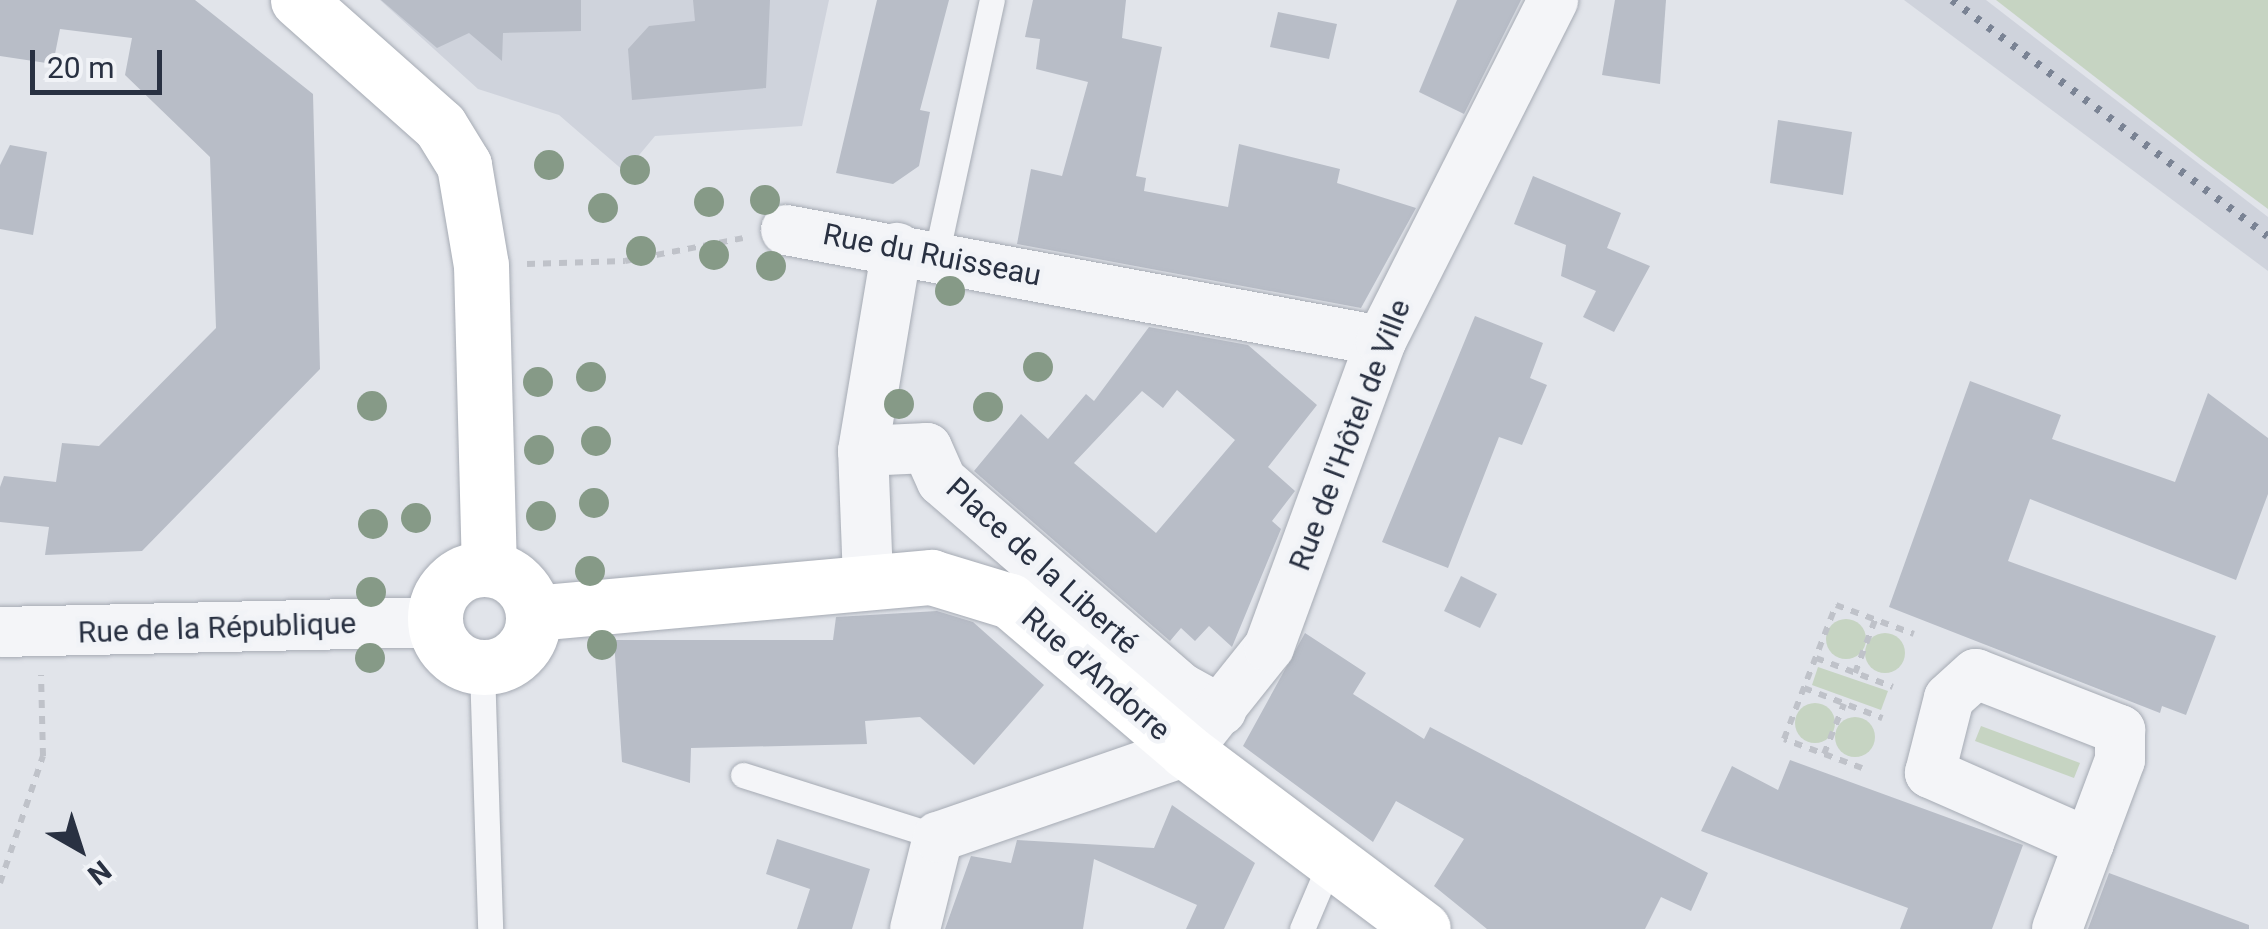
<!DOCTYPE html>
<html>
<head>
<meta charset="utf-8">
<style>
	body { margin:0 }
	#map { position:relative; width:2268px; height:929px; overflow:hidden; background:#e1e4ea; font-family:Roboto,sans-serif }
	div>[style] { position:absolute }
	.built>* { inset:0; background:#cfd3dc }
	.green>* { inset:0; background:#c6d4c2 }
	.round { border-radius:50% }
	.building>* { inset:0; background:#b8bdc7 }
	.path>* { height:6px; margin-top:-3px; transform-origin:0; background:repeating-linear-gradient(90deg,#bfc2c9 0 8px,transparent 0 16px) }
	.roads { filter:drop-shadow(0 0 2px #a6abb4) drop-shadow(0 0 2px #a6abb4) }
	.lane>* { height:25px; margin:-12.5px; padding:0 12.5px; transform-origin:12.5px; border-radius:12.5px; background:#f4f5f8 }
	.street>* { height:50px; margin:-25px; padding:0 25px; transform-origin:25px; border-radius:25px; background:#f4f5f8 }
	.secondary>* { height:55px; margin:-27.5px; padding:0 27.5px; transform-origin:27.5px; border-radius:27.5px; background:#fff }
	.secondary>.ring { margin:-27.5px; padding:0; box-sizing:content-box; background:none; border:55px solid #fff; border-radius:50% }
	.rail>* { height:8px; margin-top:-4px; transform-origin:0; background:repeating-linear-gradient(90deg,#7a8394 0 5px,transparent 0 15px) }
	.trees>* { width:30px; height:30px; margin:-15px; border-radius:50%; background:#869a87 }
	span { translate:-50% -50%; white-space:nowrap; text-align:center; line-height:1.15; -webkit-text-stroke:9px #f1f3f7; paint-order:stroke }
	.street-label { font-size:30px; color:#293142 }
	.north { position:absolute; left:30px; top:799px; width:100px; height:100px; -webkit-text-stroke:8px #f1f3f7; paint-order:stroke; rotate:141deg; font-size:28px; font-weight:700; line-height:40px; text-align:center; color:#293142 }
	.north::after { content:''; display:block; margin:auto; width:35px; height:45px; background:#293142; clip-path:polygon(50% 0,100% 100%,50% 72%,0 100%) }
	.scale { position:absolute; left:30px; top:50px; width:132px; height:45px; box-sizing:border-box; border:5px solid #293142; border-top:0; padding-left:12px; font-size:30px; line-height:35px; white-space:nowrap; color:#293142; -webkit-text-stroke:8px #f1f3f7; paint-order:stroke }
</style>
</head>
<body>
<div id="map">
	<div class="built">
		<i style="clip-path:polygon(380px 0,829px 0,802px 126px,655px 136px,625px 172px,559px 115px,478px 89px)"></i>
		<i style="clip-path:polygon(1904px 0,1986px 0,2268px 217px,2268px 271px)"></i>
	</div>
	<div class="green">
		<i style="clip-path:polygon(1996px 0,2268px 0,2268px 209px,2202px 160px)"></i>
		<i class="round" style="left:1826px;top:619px;width:40px;height:40px"></i>
		<i class="round" style="left:1865px;top:633px;width:40px;height:40px"></i>
		<i style="clip-path:polygon(1818px 667px,1888px 691px,1881px 710px,1812px 685px)"></i>
		<i class="round" style="left:1795px;top:703px;width:40px;height:40px"></i>
		<i class="round" style="left:1835px;top:717px;width:40px;height:40px"></i>
		<i style="clip-path:polygon(1981px 726px,2080px 763px,2074px 778px,1975px 741px)"></i>
	</div>
	<div class="building">
		<i style="clip-path:polygon(0 0,195px 0,313px 94px,320px 369px,142px 551px,45px 555px,49px 527px,0 522px,0 487px,4px 476px,56px 482px,62px 443px,99px 446px,216px 328px,210px 157px,125px 75px,132px 38px,60px 29px,53px 64px,0 56px)"></i>
		<i style="clip-path:polygon(381px 0,581px 0,581px 31px,503px 33px,502px 61px,469px 33px,437px 48px)"></i>
		<i style="clip-path:polygon(693px 0,770px 0,766px 88px,632px 100px,628px 49px,649px 26px,695px 21px)"></i>
		<i style="clip-path:polygon(877px 0,949px 0,920px 110px,930px 112px,919px 166px,893px 184px,836px 173px)"></i>
		<i style="clip-path:polygon(1033px 0,1126px 0,1122px 38px,1162px 47px,1136px 176px,1146px 178px,1144px 191px,1228px 207px,1239px 144px,1340px 169px,1337px 183px,1416px 208px,1361px 308px,1017px 244px,1031px 169px,1062px 176px,1088px 82px,1036px 69px,1040px 39px,1025px 37px)"></i>
		<i style="clip-path:polygon(1457px 0,1521px 0,1464px 114px,1419px 92px)"></i>
		<i style="clip-path:polygon(1615px 0,1666px 0,1660px 84px,1602px 75px)"></i>
		<i style="clip-path:polygon(1278px 12px,1337px 24px,1329px 59px,1270px 47px)"></i>
		<i style="clip-path:polygon(1778px 120px,1852px 132px,1843px 195px,1770px 183px)"></i>
		<i style="clip-path:polygon(10px 145px,47px 152px,33px 235px,0 229px,0 165px)"></i>
		<i style="clip-path:polygon(1533px 176px,1621px 213px,1607px 248px,1650px 266px,1614px 332px,1583px 317px,1596px 291px,1561px 276px,1566px 245px,1514px 224px)"></i>
		<i style="clip-path:polygon(1475px 316px,1543px 343px,1530px 378px,1547px 385px,1522px 445px,1499px 437px,1448px 568px,1382px 542px)"></i>
		<i style="clip-path:polygon(evenodd,1149px 327px,1248px 345px,1317px 405px,1268px 467px,1295px 491px,1272px 521px,1281px 529px,1232px 647px,1209px 626px,1195px 641px,1181px 628px,1170px 641px,974px 471px,1021px 414px,1048px 439px,1086px 394px,1094px 401px,1149px 327px,1177px 390px,1235px 440px,1156px 533px,1074px 463px,1142px 391px,1163px 408px,1177px 390px)"></i>
		<i style="clip-path:polygon(1970px 381px,2061px 415px,2052px 439px,2175px 482px,2208px 393px,2268px 438px,2268px 494px,2236px 580px,2030px 499px,2008px 561px,2216px 636px,2186px 715px,2162px 706px,2160px 713px,1889px 607px)"></i>
		<i style="clip-path:polygon(1461px 576px,1497px 594px,1480px 628px,1444px 611px)"></i>
		<i style="clip-path:polygon(937px 611px,973px 622px,1044px 685px,974px 765px,920px 717px,865px 721px,867px 744px,691px 748px,690px 783px,622px 762px,614px 640px,833px 640px,836px 617px)"></i>
		<i style="clip-path:polygon(1305px 633px,1366px 673px,1353px 694px,1424px 739px,1430px 727px,1708px 873px,1691px 911px,1661px 897px,1645px 929px,1487px 929px,1434px 886px,1464px 839px,1396px 801px,1373px 842px,1243px 746px)"></i>
		<i style="clip-path:polygon(1790px 760px,2023px 845px,1992px 929px,1900px 929px,1908px 908px,1701px 831px,1732px 766px,1778px 790px)"></i>
		<i style="clip-path:polygon(1172px 805px,1255px 863px,1224px 929px,1186px 929px,1197px 905px,1094px 859px,1083px 929px,945px 929px,971px 856px,1011px 863px,1017px 840px,1154px 848px)"></i>
		<i style="clip-path:polygon(777px 839px,870px 869px,852px 929px,797px 929px,810px 889px,766px 874px)"></i>
		<i style="clip-path:polygon(2109px 873px,2249px 925px,2249px 929px,2088px 929px)"></i>
	</div>
	<div class="path">
		<i style="left:527px;top:264px;width:98px;rotate:-1.8deg"></i>
		<i style="left:625px;top:261px;width:120px;rotate:-11deg"></i>
		<i style="left:1816px;top:658px;width:82px;rotate:20.6deg"></i>
		<i style="left:1855px;top:673px;width:57px;rotate:-69.3deg"></i>
		<i style="left:1804px;top:688px;width:84px;rotate:21deg"></i>
		<i style="left:1824px;top:754px;width:54px;rotate:-68.2deg"></i>
		<i style="left:1862px;top:768px;width:83px;rotate:-159.6deg"></i>
		<i style="left:1784px;top:739px;width:144px;rotate:-68.8deg"></i>
		<i style="left:1836px;top:605px;width:83px;rotate:20.4deg"></i>
		<i style="left:0;top:883px;width:134px;rotate:-71.3deg"></i>
		<i style="left:43px;top:756px;width:81px;rotate:-91.4deg"></i>
	</div>
	<div class="roads">
		<div class="lane">
			<i style="left:936px;top:256px;width:262px;rotate:-77.7deg"></i>
			<i style="left:482px;top:668px;width:261px;rotate:88.2deg"></i>
			<i style="left:743px;top:775px;width:205px;rotate:17.6deg"></i>
			<i style="left:1302px;top:929px;width:72px;rotate:-67deg"></i>
		</div>
		<div class="street">
			<i style="left:786px;top:230px;width:605px;rotate:10.57deg"></i>
			<i style="left:863px;top:451px;width:206px;rotate:-80.5deg"></i>
			<i style="left:868px;top:579px;width:128px;rotate:-92.2deg"></i>
			<i style="left:863px;top:451px;width:64px;rotate:-2.7deg"></i>
			<i style="left:927px;top:448px;width:36px;rotate:66deg"></i>
			<i style="left:942px;top:481px;width:316px;rotate:40.9deg"></i>
			<i style="left:1181px;top:688px;width:46px;rotate:28.8deg"></i>
			<i style="left:0;top:632px;width:435px;rotate:-1.3deg"></i>
			<i style="left:1976px;top:674px;width:155px;rotate:21.3deg"></i>
			<i style="left:2120px;top:730px;width:30px;rotate:90deg"></i>
			<i style="left:2120px;top:760px;width:89px;rotate:110.5deg"></i>
			<i style="left:2089px;top:843px;width:174px;rotate:-156.2deg"></i>
			<i style="left:1930px;top:773px;width:77px;rotate:-75.8deg"></i>
			<i style="left:1949px;top:698px;width:36px;rotate:-42deg"></i>
			<i style="left:915px;top:929px;width:95px;rotate:-76deg"></i>
			<i style="left:938px;top:837px;width:262px;rotate:-19.1deg"></i>
			<i style="left:1186px;top:751px;width:133px;rotate:-51.4deg"></i>
			<i style="left:1269px;top:647px;width:326px;rotate:-69.9deg"></i>
			<i style="left:1381px;top:341px;width:382px;rotate:-63.2deg"></i>
			<i style="left:2057px;top:929px;width:92px;rotate:-69.6deg"></i>
		</div>
		<div class="secondary">
			<i style="left:298px;top:0;width:190px;rotate:41.6deg"></i>
			<i style="left:440px;top:126px;width:46px;rotate:58.4deg"></i>
			<i style="left:464px;top:165px;width:101px;rotate:80.4deg"></i>
			<i style="left:481px;top:265px;width:303px;rotate:88.5deg"></i>
			<i class="ring" style="left:435px;top:569px;width:43px;height:43px"></i>
			<i style="left:534px;top:613px;width:399px;rotate:-5.2deg"></i>
			<i style="left:931px;top:577px;width:83px;rotate:16.9deg"></i>
			<i style="left:1010px;top:601px;width:231px;rotate:40.4deg"></i>
			<i style="left:1186px;top:751px;width:296px;rotate:36.9deg"></i>
		</div>
	</div>
	<div class="rail">
		<i style="left:1952px;top:0;width:394px;rotate:36.8deg"></i>
	</div>
	<div class="trees">
		<i style="left:549px;top:165px"></i>
		<i style="left:635px;top:170px"></i>
		<i style="left:765px;top:200px"></i>
		<i style="left:709px;top:202px"></i>
		<i style="left:603px;top:208px"></i>
		<i style="left:641px;top:251px"></i>
		<i style="left:714px;top:255px"></i>
		<i style="left:771px;top:266px"></i>
		<i style="left:950px;top:291px"></i>
		<i style="left:1038px;top:367px"></i>
		<i style="left:591px;top:377px"></i>
		<i style="left:538px;top:382px"></i>
		<i style="left:899px;top:404px"></i>
		<i style="left:372px;top:406px"></i>
		<i style="left:988px;top:407px"></i>
		<i style="left:596px;top:441px"></i>
		<i style="left:539px;top:450px"></i>
		<i style="left:594px;top:503px"></i>
		<i style="left:541px;top:516px"></i>
		<i style="left:416px;top:518px"></i>
		<i style="left:373px;top:524px"></i>
		<i style="left:590px;top:571px"></i>
		<i style="left:371px;top:592px"></i>
		<i style="left:602px;top:645px"></i>
		<i style="left:370px;top:658px"></i>
	</div>
	<div class="street-label">
		<span style="left:932px;top:255px;rotate:11deg">Rue du Ruisseau</span>
		<span style="left:1350px;top:435px;rotate:-69deg">Rue de l'Hôtel de Ville</span>
		<span style="left:1042px;top:566px;rotate:42deg">Place de la Liberté</span>
		<span style="left:217px;top:628px;rotate:-2deg">Rue de la République</span>
		<span style="left:1096px;top:674px;rotate:41deg">Rue d'Andorre</span>
	</div>
	<div class="north">N</div>
	<div class="scale">20 m</div>
</div>
</body>
</html>
